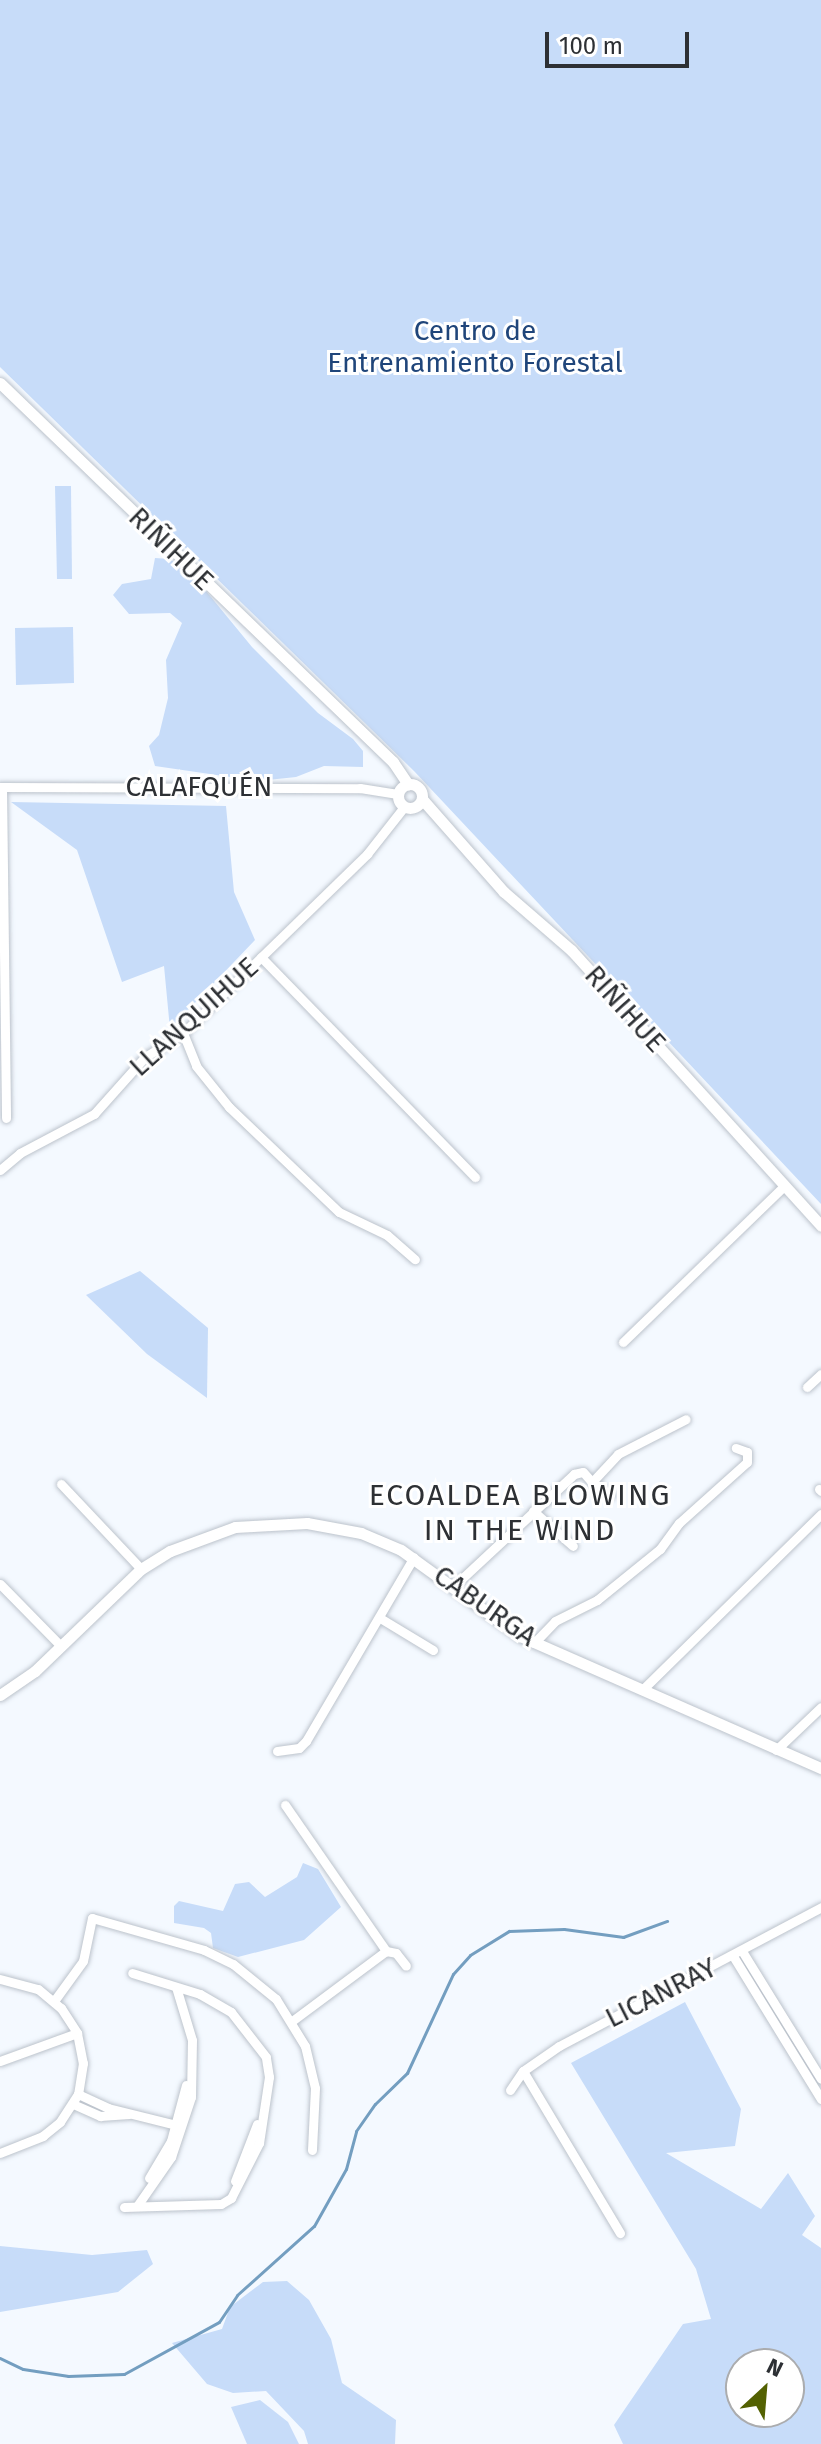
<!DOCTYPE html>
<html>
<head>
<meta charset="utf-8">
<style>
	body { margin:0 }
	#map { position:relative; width:821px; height:2444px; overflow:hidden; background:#f4f9ff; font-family:"Fira Sans",sans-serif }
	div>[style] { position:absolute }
	.green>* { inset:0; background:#c7dcf9 }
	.stream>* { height:3px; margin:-1.5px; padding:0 1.5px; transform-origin:1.5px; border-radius:1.5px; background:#739ec0 }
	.roads { filter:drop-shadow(0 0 2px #bcc3cc) drop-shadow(0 0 2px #bcc3cc) }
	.minor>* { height:9px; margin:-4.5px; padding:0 4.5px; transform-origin:4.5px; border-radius:4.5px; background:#fff }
	.tertiary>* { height:11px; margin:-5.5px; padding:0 5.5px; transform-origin:5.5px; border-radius:5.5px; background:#fff }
	.tertiary>.ring { margin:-5.5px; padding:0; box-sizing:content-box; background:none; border:11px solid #fff; border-radius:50% }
	span { translate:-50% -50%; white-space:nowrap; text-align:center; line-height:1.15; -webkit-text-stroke:6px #fff; paint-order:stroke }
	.park-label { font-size:28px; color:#1f457a }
	.street-label { font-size:28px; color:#2d3034 }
	.neighbourhood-label { font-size:30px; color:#2d3034; letter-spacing:2px }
	.north { position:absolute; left:725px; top:2348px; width:80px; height:80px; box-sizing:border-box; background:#fff; border:2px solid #abacae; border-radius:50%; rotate:26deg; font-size:22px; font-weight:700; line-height:32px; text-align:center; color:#2d3034 }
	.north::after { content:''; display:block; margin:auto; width:28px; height:36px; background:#536102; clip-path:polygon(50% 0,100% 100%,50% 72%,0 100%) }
	.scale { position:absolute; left:545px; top:32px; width:144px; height:36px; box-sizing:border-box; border:4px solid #2d3034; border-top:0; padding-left:10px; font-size:24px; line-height:28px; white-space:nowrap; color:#2d3034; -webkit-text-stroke:6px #fff; paint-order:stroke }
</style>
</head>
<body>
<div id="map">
	<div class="green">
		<i style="clip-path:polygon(0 0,821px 0,821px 1204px,414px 771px,0 367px)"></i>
		<i style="clip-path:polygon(55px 486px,71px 486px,72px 579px,57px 579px)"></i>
		<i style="clip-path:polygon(155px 558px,170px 559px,197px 580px,252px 647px,318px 713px,353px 739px,363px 751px,363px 767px,324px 766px,296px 777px,258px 781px,155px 766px,149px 746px,159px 735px,168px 698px,166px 660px,182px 623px,170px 613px,129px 614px,113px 595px,122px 584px,151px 579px)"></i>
		<i style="clip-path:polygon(73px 627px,74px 683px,16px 685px,15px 628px)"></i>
		<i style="clip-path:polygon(11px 802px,226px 806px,234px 892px,255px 940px,170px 1029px,164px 966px,122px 982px,77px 850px)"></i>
		<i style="clip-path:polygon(140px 1271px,208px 1328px,207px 1398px,147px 1354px,86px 1295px)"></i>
		<i style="clip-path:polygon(303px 1863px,318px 1869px,341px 1907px,304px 1940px,238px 1957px,213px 1948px,211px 1933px,204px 1928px,174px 1923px,174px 1906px,179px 1901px,223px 1911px,235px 1884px,249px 1882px,265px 1897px,297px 1877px)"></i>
		<i style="clip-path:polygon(evenodd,685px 2002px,741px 2109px,735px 2146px,666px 2153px,761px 2209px,788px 2173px,815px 2216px,802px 2235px,821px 2248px,821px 2444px,623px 2444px,614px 2425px,683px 2324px,711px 2319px,696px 2269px,571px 2063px,685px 2002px,741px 2364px,789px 2364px,789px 2412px,741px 2412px,741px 2364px)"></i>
		<i style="clip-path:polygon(0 2246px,92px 2255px,147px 2250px,153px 2264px,118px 2292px,0 2312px)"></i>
		<i style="clip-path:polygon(287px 2281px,309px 2300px,331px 2339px,342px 2383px,396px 2420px,395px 2444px,308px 2444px,304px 2431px,266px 2391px,233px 2393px,207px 2384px,172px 2343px,222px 2329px,230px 2307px,263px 2282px)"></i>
		<i style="clip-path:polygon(260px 2400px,288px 2422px,299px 2444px,247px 2444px,231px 2407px)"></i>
	</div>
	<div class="stream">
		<i style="left:0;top:2358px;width:25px;rotate:26deg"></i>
		<i style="left:23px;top:2369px;width:46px;rotate:8.8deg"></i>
		<i style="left:68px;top:2376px;width:56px;rotate:-2deg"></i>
		<i style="left:124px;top:2374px;width:108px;rotate:-28.7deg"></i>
		<i style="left:219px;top:2322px;width:32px;rotate:-56deg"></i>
		<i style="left:237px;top:2295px;width:103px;rotate:-41.9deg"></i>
		<i style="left:314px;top:2226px;width:65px;rotate:-60.7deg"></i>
		<i style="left:346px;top:2169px;width:39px;rotate:-75deg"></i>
		<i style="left:356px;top:2131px;width:33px;rotate:-55deg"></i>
		<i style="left:375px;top:2104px;width:45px;rotate:-44.1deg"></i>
		<i style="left:407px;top:2073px;width:109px;rotate:-65.1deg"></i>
		<i style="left:453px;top:1974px;width:25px;rotate:-48deg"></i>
		<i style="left:470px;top:1955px;width:46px;rotate:-31.6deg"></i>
		<i style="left:509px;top:1931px;width:55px;rotate:-2.1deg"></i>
		<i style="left:564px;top:1929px;width:60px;rotate:7.7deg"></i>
		<i style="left:623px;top:1937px;width:47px;rotate:-20deg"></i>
	</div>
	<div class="roads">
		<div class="minor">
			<i style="left:0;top:787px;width:360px;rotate:0.2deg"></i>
			<i style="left:360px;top:788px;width:38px;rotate:9deg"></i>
			<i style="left:2px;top:787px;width:331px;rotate:89.3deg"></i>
			<i style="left:261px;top:957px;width:307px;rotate:45.8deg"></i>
			<i style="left:183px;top:1033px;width:35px;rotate:68deg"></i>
			<i style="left:196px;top:1066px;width:53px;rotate:51.2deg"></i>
			<i style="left:229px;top:1107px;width:152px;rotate:43.7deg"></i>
			<i style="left:339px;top:1212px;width:53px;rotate:25.6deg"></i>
			<i style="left:387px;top:1235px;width:37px;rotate:41deg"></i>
			<i style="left:0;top:1170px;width:26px;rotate:-40deg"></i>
			<i style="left:20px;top:1153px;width:84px;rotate:-27.8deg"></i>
			<i style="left:94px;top:1114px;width:76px;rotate:-48.2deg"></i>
			<i style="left:145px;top:1057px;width:45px;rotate:-32.3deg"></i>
			<i style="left:183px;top:1033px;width:257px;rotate:-44.2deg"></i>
			<i style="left:367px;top:854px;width:60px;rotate:-51.8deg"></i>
			<i style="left:623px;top:1342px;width:223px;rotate:-44.1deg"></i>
			<i style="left:807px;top:1387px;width:19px;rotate:-43deg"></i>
			<i style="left:592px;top:1482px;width:22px;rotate:36deg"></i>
			<i style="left:61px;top:1484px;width:117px;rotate:46.7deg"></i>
			<i style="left:819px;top:1489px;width:3px;rotate:45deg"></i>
			<i style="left:533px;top:1511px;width:53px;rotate:41.2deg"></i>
			<i style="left:0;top:1584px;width:87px;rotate:45.5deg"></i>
			<i style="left:455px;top:1585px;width:163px;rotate:-43deg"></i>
			<i style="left:574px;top:1474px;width:9px;rotate:-13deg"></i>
			<i style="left:583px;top:1472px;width:13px;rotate:48deg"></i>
			<i style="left:592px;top:1482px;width:38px;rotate:-47deg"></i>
			<i style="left:618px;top:1454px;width:76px;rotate:-27.2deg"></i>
			<i style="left:380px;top:1618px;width:62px;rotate:31.1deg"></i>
			<i style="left:534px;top:1643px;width:30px;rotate:-46deg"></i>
			<i style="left:555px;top:1621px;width:47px;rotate:-26.6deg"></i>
			<i style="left:597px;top:1600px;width:81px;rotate:-39deg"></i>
			<i style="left:660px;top:1549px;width:32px;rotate:-54deg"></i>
			<i style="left:679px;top:1523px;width:91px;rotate:-41.9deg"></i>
			<i style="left:747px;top:1462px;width:10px;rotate:-90deg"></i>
			<i style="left:747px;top:1452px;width:12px;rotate:-160deg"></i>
			<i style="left:642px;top:1690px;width:251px;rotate:-44.5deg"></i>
			<i style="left:776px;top:1750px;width:62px;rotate:-43.7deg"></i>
			<i style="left:277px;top:1751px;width:22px;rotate:-8deg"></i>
			<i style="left:299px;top:1748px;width:10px;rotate:-45deg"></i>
			<i style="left:306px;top:1741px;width:213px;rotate:-59.6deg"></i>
			<i style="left:285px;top:1805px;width:178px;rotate:55.3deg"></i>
			<i style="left:742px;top:1951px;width:150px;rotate:58.3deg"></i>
			<i style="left:733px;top:1956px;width:168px;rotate:58.4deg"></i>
			<i style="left:0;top:1979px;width:39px;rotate:15deg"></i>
			<i style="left:38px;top:1989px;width:30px;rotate:40deg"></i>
			<i style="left:61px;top:2008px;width:30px;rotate:57deg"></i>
			<i style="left:77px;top:2033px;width:31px;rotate:79deg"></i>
			<i style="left:83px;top:2063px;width:31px;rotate:99deg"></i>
			<i style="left:78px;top:2094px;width:33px;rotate:123deg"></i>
			<i style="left:60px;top:2122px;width:22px;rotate:141deg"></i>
			<i style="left:43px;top:2136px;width:46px;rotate:158.4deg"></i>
			<i style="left:54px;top:2001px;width:49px;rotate:-54.1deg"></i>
			<i style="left:83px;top:1961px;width:44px;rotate:-78.2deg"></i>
			<i style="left:92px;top:1918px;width:116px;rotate:15.9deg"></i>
			<i style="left:204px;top:1950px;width:32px;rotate:26deg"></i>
			<i style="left:233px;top:1964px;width:55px;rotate:39.1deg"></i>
			<i style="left:276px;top:1999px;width:55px;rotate:58.3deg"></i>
			<i style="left:305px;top:2046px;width:43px;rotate:76.6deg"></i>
			<i style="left:315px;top:2088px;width:62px;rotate:92.8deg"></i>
			<i style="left:292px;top:2021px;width:117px;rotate:-36.7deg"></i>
			<i style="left:386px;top:1951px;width:10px;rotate:11deg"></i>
			<i style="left:396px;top:1953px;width:16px;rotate:52deg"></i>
			<i style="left:0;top:2061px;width:82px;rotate:-20deg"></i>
			<i style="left:523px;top:2071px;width:189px;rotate:59.1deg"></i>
			<i style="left:510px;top:2090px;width:23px;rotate:-56deg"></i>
			<i style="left:523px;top:2071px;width:44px;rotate:-34.8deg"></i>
			<i style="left:559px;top:2046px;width:297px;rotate:-27.9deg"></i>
			<i style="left:78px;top:2094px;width:33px;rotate:25deg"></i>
			<i style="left:108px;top:2108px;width:74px;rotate:14deg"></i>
			<i style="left:73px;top:2104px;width:30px;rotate:24deg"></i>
			<i style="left:100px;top:2116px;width:29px;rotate:-4deg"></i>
			<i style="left:149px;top:2178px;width:43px;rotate:-59.3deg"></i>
			<i style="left:171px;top:2141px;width:58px;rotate:-75deg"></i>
			<i style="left:235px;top:2181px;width:61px;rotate:-68.9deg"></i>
			<i style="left:137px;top:2206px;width:60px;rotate:-55.2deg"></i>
			<i style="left:171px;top:2157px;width:63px;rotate:-71.6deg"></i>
			<i style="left:191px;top:2097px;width:57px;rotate:-89deg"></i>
			<i style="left:192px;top:2040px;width:55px;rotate:-106.8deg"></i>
			<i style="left:124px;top:2207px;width:97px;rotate:-1.8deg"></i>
			<i style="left:221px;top:2204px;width:12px;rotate:-31deg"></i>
			<i style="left:231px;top:2198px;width:62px;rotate:-63deg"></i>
			<i style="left:259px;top:2143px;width:67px;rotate:-81.4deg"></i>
			<i style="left:269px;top:2077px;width:20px;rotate:-99deg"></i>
			<i style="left:266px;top:2057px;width:57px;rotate:-127.9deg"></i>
			<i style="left:231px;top:2012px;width:36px;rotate:-150deg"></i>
			<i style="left:200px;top:1994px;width:71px;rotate:-162.8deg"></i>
		</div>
		<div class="tertiary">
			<i style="left:0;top:383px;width:546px;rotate:43.96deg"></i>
			<i style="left:393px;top:762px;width:27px;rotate:56deg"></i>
			<i class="ring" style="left:398px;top:784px;width:13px;height:13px"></i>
			<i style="left:422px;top:799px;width:124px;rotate:48.6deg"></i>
			<i style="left:504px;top:892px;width:89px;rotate:40.9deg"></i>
			<i style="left:571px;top:950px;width:372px;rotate:47.8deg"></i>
			<i style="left:0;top:1695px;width:42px;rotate:-34.4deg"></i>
			<i style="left:35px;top:1671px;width:147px;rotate:-43.9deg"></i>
			<i style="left:141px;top:1569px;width:34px;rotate:-32deg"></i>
			<i style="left:170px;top:1551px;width:69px;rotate:-20.3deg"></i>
			<i style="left:235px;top:1527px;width:72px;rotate:-3.2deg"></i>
			<i style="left:307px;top:1523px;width:55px;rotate:10.5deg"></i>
			<i style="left:361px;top:1533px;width:43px;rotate:23deg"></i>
			<i style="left:401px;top:1550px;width:147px;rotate:35.9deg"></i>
			<i style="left:520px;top:1636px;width:329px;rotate:23.7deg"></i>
		</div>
	</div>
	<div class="park-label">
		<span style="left:475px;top:347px">Centro de<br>Entrenamiento Forestal</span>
	</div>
	<div class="street-label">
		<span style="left:171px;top:549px;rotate:44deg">RIÑIHUE</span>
		<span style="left:199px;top:787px">CALAFQUÉN</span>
		<span style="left:625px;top:1009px;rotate:48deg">RIÑIHUE</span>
		<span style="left:194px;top:1017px;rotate:-42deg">LLANQUIHUE</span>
		<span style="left:485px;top:1606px;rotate:35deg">CABURGA</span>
		<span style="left:661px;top:1993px;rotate:-27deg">LICANRAY</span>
	</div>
	<div class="neighbourhood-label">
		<span style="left:520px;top:1512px">ECOALDEA BLOWING<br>IN THE WIND</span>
	</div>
	<div class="north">N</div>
	<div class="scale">100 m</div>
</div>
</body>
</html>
